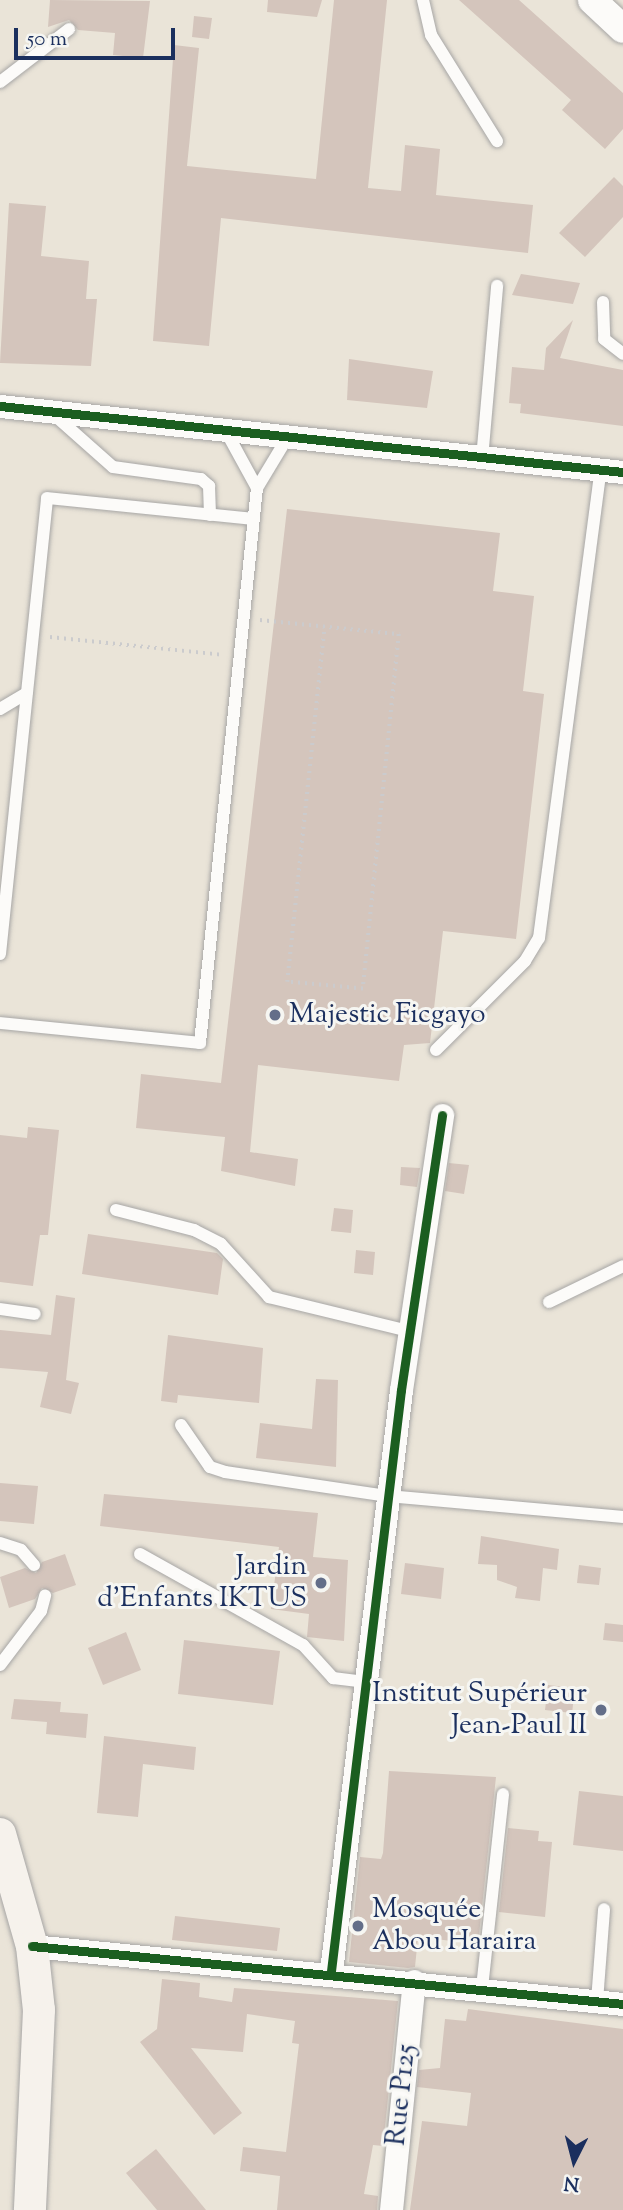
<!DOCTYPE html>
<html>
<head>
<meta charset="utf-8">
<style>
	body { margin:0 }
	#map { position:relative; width:623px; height:2210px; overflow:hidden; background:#eae4d8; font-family:"Sorts Mill Goudy",serif }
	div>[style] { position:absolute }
	.building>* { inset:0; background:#d4c5bc }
	.path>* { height:3.5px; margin-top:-1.75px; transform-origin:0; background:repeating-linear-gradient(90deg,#cbcbcd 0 2px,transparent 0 7px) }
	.roads { filter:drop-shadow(0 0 2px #a7a6a5) drop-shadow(0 0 2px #a7a6a5) }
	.service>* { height:12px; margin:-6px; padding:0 6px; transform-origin:6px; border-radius:6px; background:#fcfbf9 }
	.minor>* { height:23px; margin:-11.5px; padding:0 11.5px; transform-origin:11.5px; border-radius:11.5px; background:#fcfbf9 }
	.tertiary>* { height:28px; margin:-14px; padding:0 14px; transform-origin:14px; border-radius:14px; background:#fcfbf9 }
	.secondary>* { height:32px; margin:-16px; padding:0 16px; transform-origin:16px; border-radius:16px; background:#f6f2ec }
	.cycleway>* { height:9px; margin:-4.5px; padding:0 4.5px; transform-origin:4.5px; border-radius:4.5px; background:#1b5e20 }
	.dots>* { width:19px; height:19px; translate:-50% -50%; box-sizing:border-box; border:4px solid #f6f6f2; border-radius:50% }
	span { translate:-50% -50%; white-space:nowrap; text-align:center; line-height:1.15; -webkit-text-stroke:6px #f6f6f2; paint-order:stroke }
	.poi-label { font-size:28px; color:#1b2f5e }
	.left { translate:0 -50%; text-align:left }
	.right { translate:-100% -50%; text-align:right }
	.street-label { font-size:28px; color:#1b2f5e }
	.north { position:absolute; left:539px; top:2126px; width:70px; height:70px; -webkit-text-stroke:5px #f6f6f2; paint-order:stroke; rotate:186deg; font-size:19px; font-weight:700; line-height:28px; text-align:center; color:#1b2f5e }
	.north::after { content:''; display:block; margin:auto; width:24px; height:32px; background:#1b2f5e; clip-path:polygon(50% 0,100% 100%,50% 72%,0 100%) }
	.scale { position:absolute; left:14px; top:28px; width:161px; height:32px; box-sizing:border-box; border:4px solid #1b2f5e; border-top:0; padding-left:9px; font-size:21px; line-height:24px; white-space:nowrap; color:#1b2f5e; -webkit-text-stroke:5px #f6f6f2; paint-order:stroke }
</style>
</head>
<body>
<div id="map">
	<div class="building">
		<i style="clip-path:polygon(50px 0,150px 1px,143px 58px,113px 55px,115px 33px,78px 30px,69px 20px,48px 27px)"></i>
		<i style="clip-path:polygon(268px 0,322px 0,317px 17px,267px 12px)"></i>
		<i style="clip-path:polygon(334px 0,387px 0,368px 188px,401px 191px,405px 145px,440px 149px,436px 195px,533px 205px,528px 253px,221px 218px,209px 346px,153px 341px,174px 45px,199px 48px,187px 166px,316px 179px)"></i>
		<i style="clip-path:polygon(459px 0,519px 0,623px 93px,623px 129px,605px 149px,562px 110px,571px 100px)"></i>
		<i style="clip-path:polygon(194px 16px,212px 18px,209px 39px,192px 37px)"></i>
		<i style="clip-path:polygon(614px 177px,623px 186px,623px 217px,585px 257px,559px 233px)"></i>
		<i style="clip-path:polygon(9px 203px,46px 206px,41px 256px,89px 261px,86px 299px,97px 299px,91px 366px,0 363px)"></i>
		<i style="clip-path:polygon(521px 274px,580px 283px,573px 304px,512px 295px)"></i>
		<i style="clip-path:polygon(573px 320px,560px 358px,623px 370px,623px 426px,520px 413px,521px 404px,509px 403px,512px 367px,544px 370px,546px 348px)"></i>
		<i style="clip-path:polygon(349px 359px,433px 371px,427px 408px,347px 400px)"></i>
		<i style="clip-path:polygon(287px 509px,500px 533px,493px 591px,534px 596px,523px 691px,544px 694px,516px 939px,443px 931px,430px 1043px,404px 1045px,399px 1081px,258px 1065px,250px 1152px,298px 1159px,295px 1186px,221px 1171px,225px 1137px,136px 1128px,141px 1074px,221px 1083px)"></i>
		<i style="clip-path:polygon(28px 1127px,59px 1130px,48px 1235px,40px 1235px,33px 1286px,0 1282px,0 1135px,27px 1138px)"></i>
		<i style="clip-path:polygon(449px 1163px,469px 1165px,464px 1194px,445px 1191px)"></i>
		<i style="clip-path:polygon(401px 1167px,420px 1168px,417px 1187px,400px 1185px)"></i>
		<i style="clip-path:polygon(334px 1208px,353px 1210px,351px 1233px,331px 1231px)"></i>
		<i style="clip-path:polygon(88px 1234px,217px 1253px,223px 1259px,218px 1295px,82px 1274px)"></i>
		<i style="clip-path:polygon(356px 1250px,375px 1252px,373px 1275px,354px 1273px)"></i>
		<i style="clip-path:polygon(56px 1295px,75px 1298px,66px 1380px,79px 1383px,71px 1414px,40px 1407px,48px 1372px,0 1368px,0 1330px,51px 1335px)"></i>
		<i style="clip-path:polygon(168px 1335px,263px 1348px,259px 1403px,178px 1395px,177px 1403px,161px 1401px)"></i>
		<i style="clip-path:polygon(316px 1379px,338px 1380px,336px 1467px,256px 1458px,260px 1423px,312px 1429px)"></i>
		<i style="clip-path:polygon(0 1483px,38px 1486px,34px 1524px,0 1521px)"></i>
		<i style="clip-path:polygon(104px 1494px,318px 1513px,313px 1557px,348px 1560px,344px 1641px,307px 1637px,309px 1614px,271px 1609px,279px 1547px,100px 1526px)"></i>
		<i style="clip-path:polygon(481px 1536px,559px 1549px,557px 1570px,543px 1568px,540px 1601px,515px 1598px,517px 1587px,497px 1580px,497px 1565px,478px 1564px)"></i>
		<i style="clip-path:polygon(65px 1554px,76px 1585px,53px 1593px,42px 1588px,35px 1599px,9px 1608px,0 1577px,25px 1568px,36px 1573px,42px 1562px)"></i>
		<i style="clip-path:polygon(405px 1563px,444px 1568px,441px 1599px,401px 1594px)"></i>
		<i style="clip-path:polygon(579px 1565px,601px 1568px,599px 1585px,577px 1583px)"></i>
		<i style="clip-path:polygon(605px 1623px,623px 1625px,623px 1642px,603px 1640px)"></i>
		<i style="clip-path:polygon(126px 1632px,141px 1670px,103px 1685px,88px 1648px)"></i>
		<i style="clip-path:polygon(184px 1640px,280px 1651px,273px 1705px,178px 1694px)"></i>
		<i style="clip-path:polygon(548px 1685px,575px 1688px,572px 1713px,545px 1710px)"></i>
		<i style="clip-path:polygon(14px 1699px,61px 1702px,60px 1712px,88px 1714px,86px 1738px,46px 1734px,47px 1722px,11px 1719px)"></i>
		<i style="clip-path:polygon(104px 1736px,196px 1747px,194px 1770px,143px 1764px,138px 1817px,97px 1813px)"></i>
		<i style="clip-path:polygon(389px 1771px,496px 1777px,478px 1944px,418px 1937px,415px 1967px,408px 1968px,349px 1962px,360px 1857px,381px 1859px,383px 1853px)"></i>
		<i style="clip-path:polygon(579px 1791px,623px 1796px,623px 1851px,573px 1845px)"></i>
		<i style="clip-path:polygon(508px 1828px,539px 1831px,538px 1841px,552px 1842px,545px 1917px,499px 1912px)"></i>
		<i style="clip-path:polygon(175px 1916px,280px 1928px,277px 1951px,172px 1940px)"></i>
		<i style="clip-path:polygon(162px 1979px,200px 1983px,199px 1997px,232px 2002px,234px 1988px,398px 2001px,383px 2146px,373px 2145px,364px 2194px,378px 2196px,377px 2210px,277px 2210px,280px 2176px,240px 2171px,243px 2147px,286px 2152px,299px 2044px,292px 2043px,295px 2021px,247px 2014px,243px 2052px,191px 2048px,242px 2113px,214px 2135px,140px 2042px,157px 2029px)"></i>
		<i style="clip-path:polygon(468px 2009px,623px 2029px,623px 2210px,410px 2210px,422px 2121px,467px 2126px,471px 2093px,417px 2087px,419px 2070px,440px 2068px,445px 2019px,466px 2021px)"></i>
		<i style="clip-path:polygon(156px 2149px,206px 2210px,157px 2210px,126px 2173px)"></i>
	</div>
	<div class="path">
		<i style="left:260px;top:620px;width:140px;rotate:5.8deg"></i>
		<i style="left:399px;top:634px;width:357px;rotate:95.8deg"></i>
		<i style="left:363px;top:989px;width:76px;rotate:-174.7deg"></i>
		<i style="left:287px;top:982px;width:357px;rotate:-84deg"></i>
		<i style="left:50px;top:637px;width:174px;rotate:5.9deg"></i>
	</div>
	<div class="roads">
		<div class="service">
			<i style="left:423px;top:0;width:36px;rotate:77deg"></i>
			<i style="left:431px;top:35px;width:125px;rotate:58.1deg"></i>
			<i style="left:0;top:82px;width:87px;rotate:-37.5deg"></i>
			<i style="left:603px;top:302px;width:37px;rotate:88deg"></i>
			<i style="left:604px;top:339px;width:24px;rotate:38deg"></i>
			<i style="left:52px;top:413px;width:81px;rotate:41.5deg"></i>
			<i style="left:113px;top:467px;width:89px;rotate:7.8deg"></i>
			<i style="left:201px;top:479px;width:11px;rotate:41deg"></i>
			<i style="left:209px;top:486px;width:29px;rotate:88deg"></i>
			<i style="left:228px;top:435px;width:60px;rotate:61.3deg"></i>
			<i style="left:482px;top:459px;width:174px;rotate:-85deg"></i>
			<i style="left:0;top:709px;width:31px;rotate:-31deg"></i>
			<i style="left:0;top:954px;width:458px;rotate:-84.1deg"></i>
			<i style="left:47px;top:498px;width:207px;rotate:5.8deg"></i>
			<i style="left:0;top:1023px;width:201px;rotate:5.7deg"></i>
			<i style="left:200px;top:1043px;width:558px;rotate:-84.14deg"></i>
			<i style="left:257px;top:488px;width:56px;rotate:-58.9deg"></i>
			<i style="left:436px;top:1050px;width:126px;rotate:-45deg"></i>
			<i style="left:525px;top:961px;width:27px;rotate:-59deg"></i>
			<i style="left:539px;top:938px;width:472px;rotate:-82.5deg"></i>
			<i style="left:116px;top:1210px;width:81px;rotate:14.4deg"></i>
			<i style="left:194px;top:1230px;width:30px;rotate:27deg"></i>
			<i style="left:221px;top:1244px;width:72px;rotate:47.8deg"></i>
			<i style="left:269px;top:1297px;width:144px;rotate:13.7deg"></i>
			<i style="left:549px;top:1302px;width:82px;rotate:-25.9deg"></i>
			<i style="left:0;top:1309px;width:35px;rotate:8deg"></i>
			<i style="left:181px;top:1425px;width:51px;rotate:55.4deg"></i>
			<i style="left:210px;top:1467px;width:16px;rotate:18deg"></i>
			<i style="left:225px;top:1472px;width:165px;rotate:8.4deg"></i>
			<i style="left:388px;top:1496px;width:236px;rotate:5.1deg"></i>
			<i style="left:0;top:1543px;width:22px;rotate:18deg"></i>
			<i style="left:21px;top:1550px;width:20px;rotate:49deg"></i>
			<i style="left:140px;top:1554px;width:187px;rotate:29.2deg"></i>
			<i style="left:303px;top:1645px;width:45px;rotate:47.7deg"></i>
			<i style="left:333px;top:1678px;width:34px;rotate:7deg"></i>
			<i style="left:0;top:1665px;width:68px;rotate:-52.8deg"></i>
			<i style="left:41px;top:1611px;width:16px;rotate:-75deg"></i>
			<i style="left:482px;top:1988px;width:195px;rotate:-83.8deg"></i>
			<i style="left:597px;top:2001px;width:92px;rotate:-85.6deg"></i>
		</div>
		<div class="minor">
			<i style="left:0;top:406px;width:626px;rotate:6.05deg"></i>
			<i style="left:32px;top:1946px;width:594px;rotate:5.6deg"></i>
			<i style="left:331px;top:1971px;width:585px;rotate:-83.13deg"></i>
			<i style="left:401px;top:1390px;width:278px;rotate:-81.5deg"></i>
			<i style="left:391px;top:2210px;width:230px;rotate:-84.3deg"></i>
		</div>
		<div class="tertiary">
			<i style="left:592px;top:0;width:42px;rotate:43.1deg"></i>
		</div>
		<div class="secondary">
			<i style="left:0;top:1834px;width:116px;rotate:74.1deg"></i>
			<i style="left:32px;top:1946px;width:64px;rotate:83.8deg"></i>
			<i style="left:39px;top:2010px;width:200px;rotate:92.6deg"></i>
		</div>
	</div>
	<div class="cycleway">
		<i style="left:0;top:406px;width:626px;rotate:6.05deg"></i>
		<i style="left:32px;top:1946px;width:594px;rotate:5.6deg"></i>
		<i style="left:331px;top:1971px;width:585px;rotate:-83.13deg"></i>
		<i style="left:401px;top:1390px;width:278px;rotate:-81.5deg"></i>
	</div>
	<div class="dots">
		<i style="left:275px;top:1015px;background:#636e89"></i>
		<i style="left:321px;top:1583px;background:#636e89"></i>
		<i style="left:601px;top:1710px;background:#636e89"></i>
		<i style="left:358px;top:1926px;background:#636e89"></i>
	</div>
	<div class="poi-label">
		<span class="left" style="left:289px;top:1015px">Majestic Ficgayo</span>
		<span class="right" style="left:307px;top:1583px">Jardin<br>d'Enfants IKTUS</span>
		<span class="right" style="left:587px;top:1710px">Institut Supérieur<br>Jean-Paul II</span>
		<span class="left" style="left:372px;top:1926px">Mosquée<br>Abou Haraira</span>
	</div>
	<div class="street-label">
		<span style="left:402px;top:2095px;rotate:-84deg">Rue P125</span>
	</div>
	<div class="north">N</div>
	<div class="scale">50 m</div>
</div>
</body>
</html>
